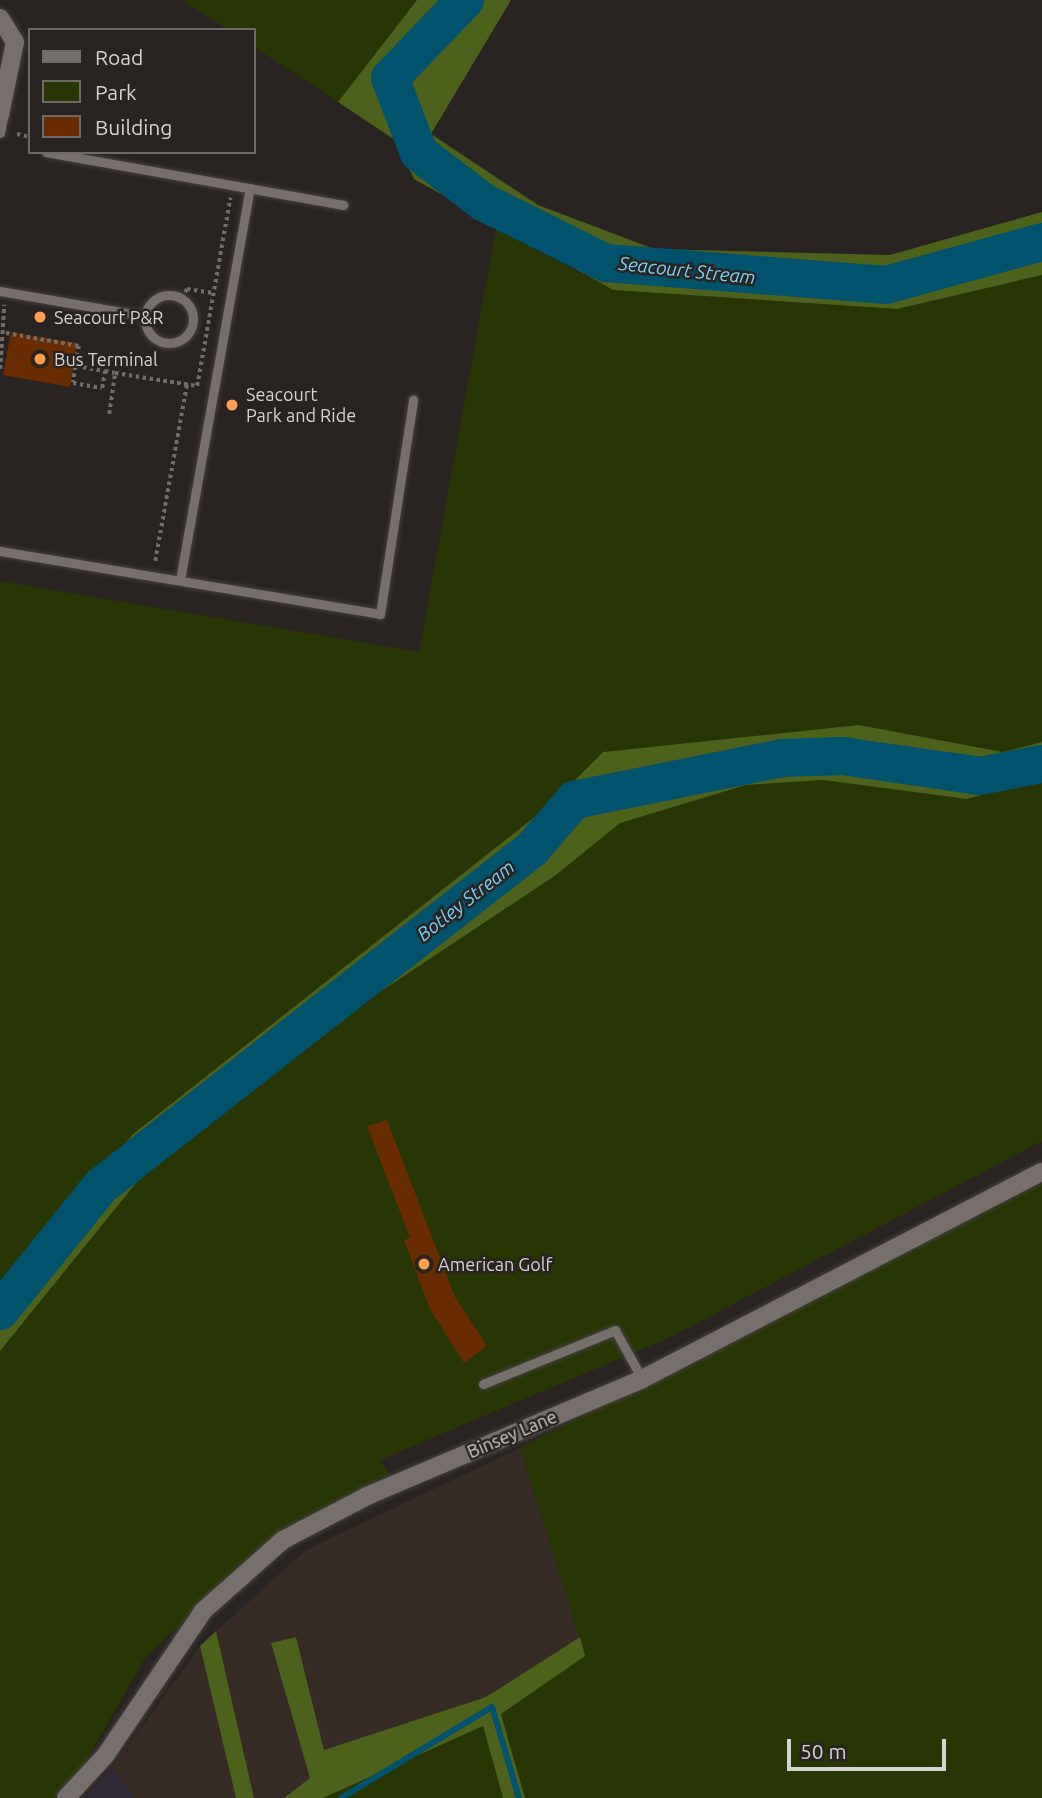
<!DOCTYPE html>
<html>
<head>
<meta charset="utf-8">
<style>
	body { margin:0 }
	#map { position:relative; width:1042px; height:1798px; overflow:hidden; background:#292421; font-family:Ubuntu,sans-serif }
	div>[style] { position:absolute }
	.commercial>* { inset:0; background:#322938 }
	.built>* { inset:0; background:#362b25 }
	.green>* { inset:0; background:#273602 }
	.forest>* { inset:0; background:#4c6119 }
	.stream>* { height:6px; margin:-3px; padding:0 3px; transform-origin:3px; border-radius:3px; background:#00526d }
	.river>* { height:38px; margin:-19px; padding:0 19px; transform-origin:19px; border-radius:19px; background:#00526d }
	.building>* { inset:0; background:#692d00 }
	.path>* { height:3.5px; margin-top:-1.75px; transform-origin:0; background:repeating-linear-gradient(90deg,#716d6a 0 3.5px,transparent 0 7px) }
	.roads { filter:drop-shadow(0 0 2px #45403e) drop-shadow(0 0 2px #45403e) }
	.service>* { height:9px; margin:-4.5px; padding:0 4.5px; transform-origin:4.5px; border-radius:4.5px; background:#766f6c }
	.service>.ring { margin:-4.5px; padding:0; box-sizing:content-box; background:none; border:9px solid #766f6c; border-radius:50% }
	.minor>* { height:18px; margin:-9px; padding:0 9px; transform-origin:9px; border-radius:9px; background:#766f6c }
	.dots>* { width:19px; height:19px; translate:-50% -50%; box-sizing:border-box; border:4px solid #292421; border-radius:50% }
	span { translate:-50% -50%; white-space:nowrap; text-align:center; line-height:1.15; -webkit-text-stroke:5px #292421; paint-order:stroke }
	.poi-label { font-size:18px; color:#d6d2d0 }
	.left { translate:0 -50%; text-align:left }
	.street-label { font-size:18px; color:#d6d2d0 }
	.water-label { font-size:19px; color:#76d2fa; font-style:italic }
	.legend { position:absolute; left:28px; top:28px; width:228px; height:126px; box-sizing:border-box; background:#292421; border:2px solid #6e6a67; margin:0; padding:9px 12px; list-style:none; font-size:21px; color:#d6d2d0 }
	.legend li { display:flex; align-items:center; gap:14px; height:35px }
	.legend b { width:35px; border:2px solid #6e6a67 }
	.scale { position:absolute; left:787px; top:1739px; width:159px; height:32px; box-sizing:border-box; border:4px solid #d6d2d0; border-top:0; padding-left:9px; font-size:21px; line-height:24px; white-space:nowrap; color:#d6d2d0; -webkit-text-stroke:5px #292421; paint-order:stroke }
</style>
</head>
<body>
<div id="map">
	<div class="commercial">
		<i style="clip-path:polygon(112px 1768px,135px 1798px,84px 1798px)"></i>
	</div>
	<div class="built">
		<i style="clip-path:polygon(520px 1448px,580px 1637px,486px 1697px,324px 1750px,296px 1637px,271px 1643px,310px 1778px,284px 1798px,254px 1798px,216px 1631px,306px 1550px)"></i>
		<i style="clip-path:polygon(200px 1646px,236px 1798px,135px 1798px,112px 1768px)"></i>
	</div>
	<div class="green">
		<i style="clip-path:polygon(183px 0,417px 0,338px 102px,254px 47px,254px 30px,228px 30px)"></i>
		<i style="clip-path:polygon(496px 229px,613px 290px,897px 309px,1042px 275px,1042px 742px,1004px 752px,859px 725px,603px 752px,551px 804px,133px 1134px,35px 1251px,0 1282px,0 581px,419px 652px)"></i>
		<i style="clip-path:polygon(1042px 778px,1042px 1141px,671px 1337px,380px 1460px,390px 1474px,267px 1543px,145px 1658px,80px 1772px,56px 1798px,0 1798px,0 1351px,145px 1172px,141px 1166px,338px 1020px,556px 875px,620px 822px,746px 785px,823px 780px,967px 799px)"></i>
		<i style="clip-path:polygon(1042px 1183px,1042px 1798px,525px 1798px,501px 1714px,585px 1656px,520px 1448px)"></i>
		<i style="clip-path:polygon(483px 1726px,503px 1798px,323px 1798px,330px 1791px)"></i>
	</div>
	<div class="forest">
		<i style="clip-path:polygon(417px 0,511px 0,431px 134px,538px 205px,654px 249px,890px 255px,1042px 212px,1042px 275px,897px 309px,613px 290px,414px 179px,395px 140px,338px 102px)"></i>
		<i style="clip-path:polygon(859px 725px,1003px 752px,1042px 742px,1042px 778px,967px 799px,823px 780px,746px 785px,620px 823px,556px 875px,338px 1020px,141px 1166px,145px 1172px,0 1351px,0 1282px,35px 1251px,133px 1134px,551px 804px,603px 752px)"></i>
		<i style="clip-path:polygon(216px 1631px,254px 1798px,236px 1798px,200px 1646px)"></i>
		<i style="clip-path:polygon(296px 1637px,324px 1750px,486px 1697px,580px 1637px,585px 1656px,501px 1714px,525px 1798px,503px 1798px,483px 1726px,323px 1798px,284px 1798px,310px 1778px,271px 1643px)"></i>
	</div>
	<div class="stream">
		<i style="left:341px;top:1798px;width:176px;rotate:-31.1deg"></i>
		<i style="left:492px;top:1707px;width:95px;rotate:73.5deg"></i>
	</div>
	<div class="river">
		<i style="left:465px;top:0;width:108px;rotate:133.9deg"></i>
		<i style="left:390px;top:78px;width:80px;rotate:68.9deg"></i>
		<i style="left:419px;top:153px;width:81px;rotate:37.4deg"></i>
		<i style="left:483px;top:202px;width:137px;rotate:26.4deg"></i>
		<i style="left:606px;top:263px;width:281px;rotate:4.5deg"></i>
		<i style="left:886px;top:285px;width:162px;rotate:-15.4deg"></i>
		<i style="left:0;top:1311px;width:161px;rotate:-51.1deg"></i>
		<i style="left:101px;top:1186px;width:547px;rotate:-38.02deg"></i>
		<i style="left:532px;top:849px;width:65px;rotate:-49.4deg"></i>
		<i style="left:574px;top:800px;width:212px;rotate:-11.4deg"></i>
		<i style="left:782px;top:758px;width:60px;rotate:-1.9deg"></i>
		<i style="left:842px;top:756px;width:139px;rotate:8.2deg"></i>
		<i style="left:980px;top:776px;width:63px;rotate:-11deg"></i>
	</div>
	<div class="building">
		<i style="clip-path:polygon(11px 332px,77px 343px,70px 387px,3px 375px)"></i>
		<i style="clip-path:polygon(387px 1120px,455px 1297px,487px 1346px,464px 1363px,430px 1309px,404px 1240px,410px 1238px,367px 1126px)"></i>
	</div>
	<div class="path">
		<i style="left:17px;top:134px;width:13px;rotate:13deg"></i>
		<i style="left:181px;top:298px;width:11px;rotate:-56deg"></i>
		<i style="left:187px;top:289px;width:26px;rotate:9deg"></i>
		<i style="left:6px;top:333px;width:74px;rotate:10.1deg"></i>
		<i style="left:79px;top:346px;width:37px;rotate:99deg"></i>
		<i style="left:73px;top:383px;width:29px;rotate:10deg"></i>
		<i style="left:102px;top:388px;width:17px;rotate:-80deg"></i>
		<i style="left:105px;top:371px;width:10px;rotate:11deg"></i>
		<i style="left:76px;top:366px;width:29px;rotate:10deg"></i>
		<i style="left:0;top:369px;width:64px;rotate:-86.4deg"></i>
		<i style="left:109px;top:414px;width:41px;rotate:-81.7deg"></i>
		<i style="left:115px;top:373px;width:83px;rotate:9deg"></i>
		<i style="left:197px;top:386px;width:191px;rotate:-80deg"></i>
		<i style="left:155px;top:561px;width:180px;rotate:-79.8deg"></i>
	</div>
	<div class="roads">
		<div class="service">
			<i style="left:0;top:133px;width:21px;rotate:-79deg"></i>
			<i style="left:46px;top:152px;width:302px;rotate:10.1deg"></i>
			<i style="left:0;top:291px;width:147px;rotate:9.8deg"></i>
			<i class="ring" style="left:145px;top:295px;width:39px;height:39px"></i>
			<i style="left:0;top:551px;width:385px;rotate:9.4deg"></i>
			<i style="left:380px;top:614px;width:217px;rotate:-81.2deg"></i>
			<i style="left:180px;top:580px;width:398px;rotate:-79.9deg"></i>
			<i style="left:483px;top:1384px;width:143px;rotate:-22.2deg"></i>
			<i style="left:615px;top:1330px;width:56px;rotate:61.1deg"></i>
		</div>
		<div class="minor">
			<i style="left:0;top:18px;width:28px;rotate:58deg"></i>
			<i style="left:15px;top:42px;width:75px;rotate:101.6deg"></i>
			<i style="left:66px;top:1798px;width:57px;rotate:-47.1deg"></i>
			<i style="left:105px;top:1756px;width:175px;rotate:-55.9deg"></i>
			<i style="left:203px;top:1611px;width:107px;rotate:-41.6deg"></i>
			<i style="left:283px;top:1540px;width:95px;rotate:-27.6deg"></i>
			<i style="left:367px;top:1496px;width:299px;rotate:-23deg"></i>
			<i style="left:642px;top:1379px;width:450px;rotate:-27.4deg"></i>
		</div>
	</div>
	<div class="dots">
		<i style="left:40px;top:317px;background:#fa9f4f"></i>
		<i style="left:40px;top:359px;background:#fa9f4f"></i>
		<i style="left:232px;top:405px;background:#fa9f4f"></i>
		<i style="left:424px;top:1264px;background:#fa9f4f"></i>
	</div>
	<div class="poi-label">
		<span class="left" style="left:54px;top:317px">Seacourt P&amp;R</span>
		<span class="left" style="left:54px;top:359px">Bus Terminal</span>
		<span class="left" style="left:246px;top:405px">Seacourt<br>Park and Ride</span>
		<span class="left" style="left:438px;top:1264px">American Golf</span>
	</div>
	<div class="street-label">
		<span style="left:512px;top:1434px;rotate:-23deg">Binsey Lane</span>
	</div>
	<div class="water-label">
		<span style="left:687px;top:271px;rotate:6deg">Seacourt Stream</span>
		<span style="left:466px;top:901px;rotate:-38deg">Botley Stream</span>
	</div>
	<ul class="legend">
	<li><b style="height:9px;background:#766f6c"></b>Road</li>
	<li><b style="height:19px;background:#273602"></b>Park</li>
	<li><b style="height:19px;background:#692d00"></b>Building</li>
	</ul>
	<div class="scale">50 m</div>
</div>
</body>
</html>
